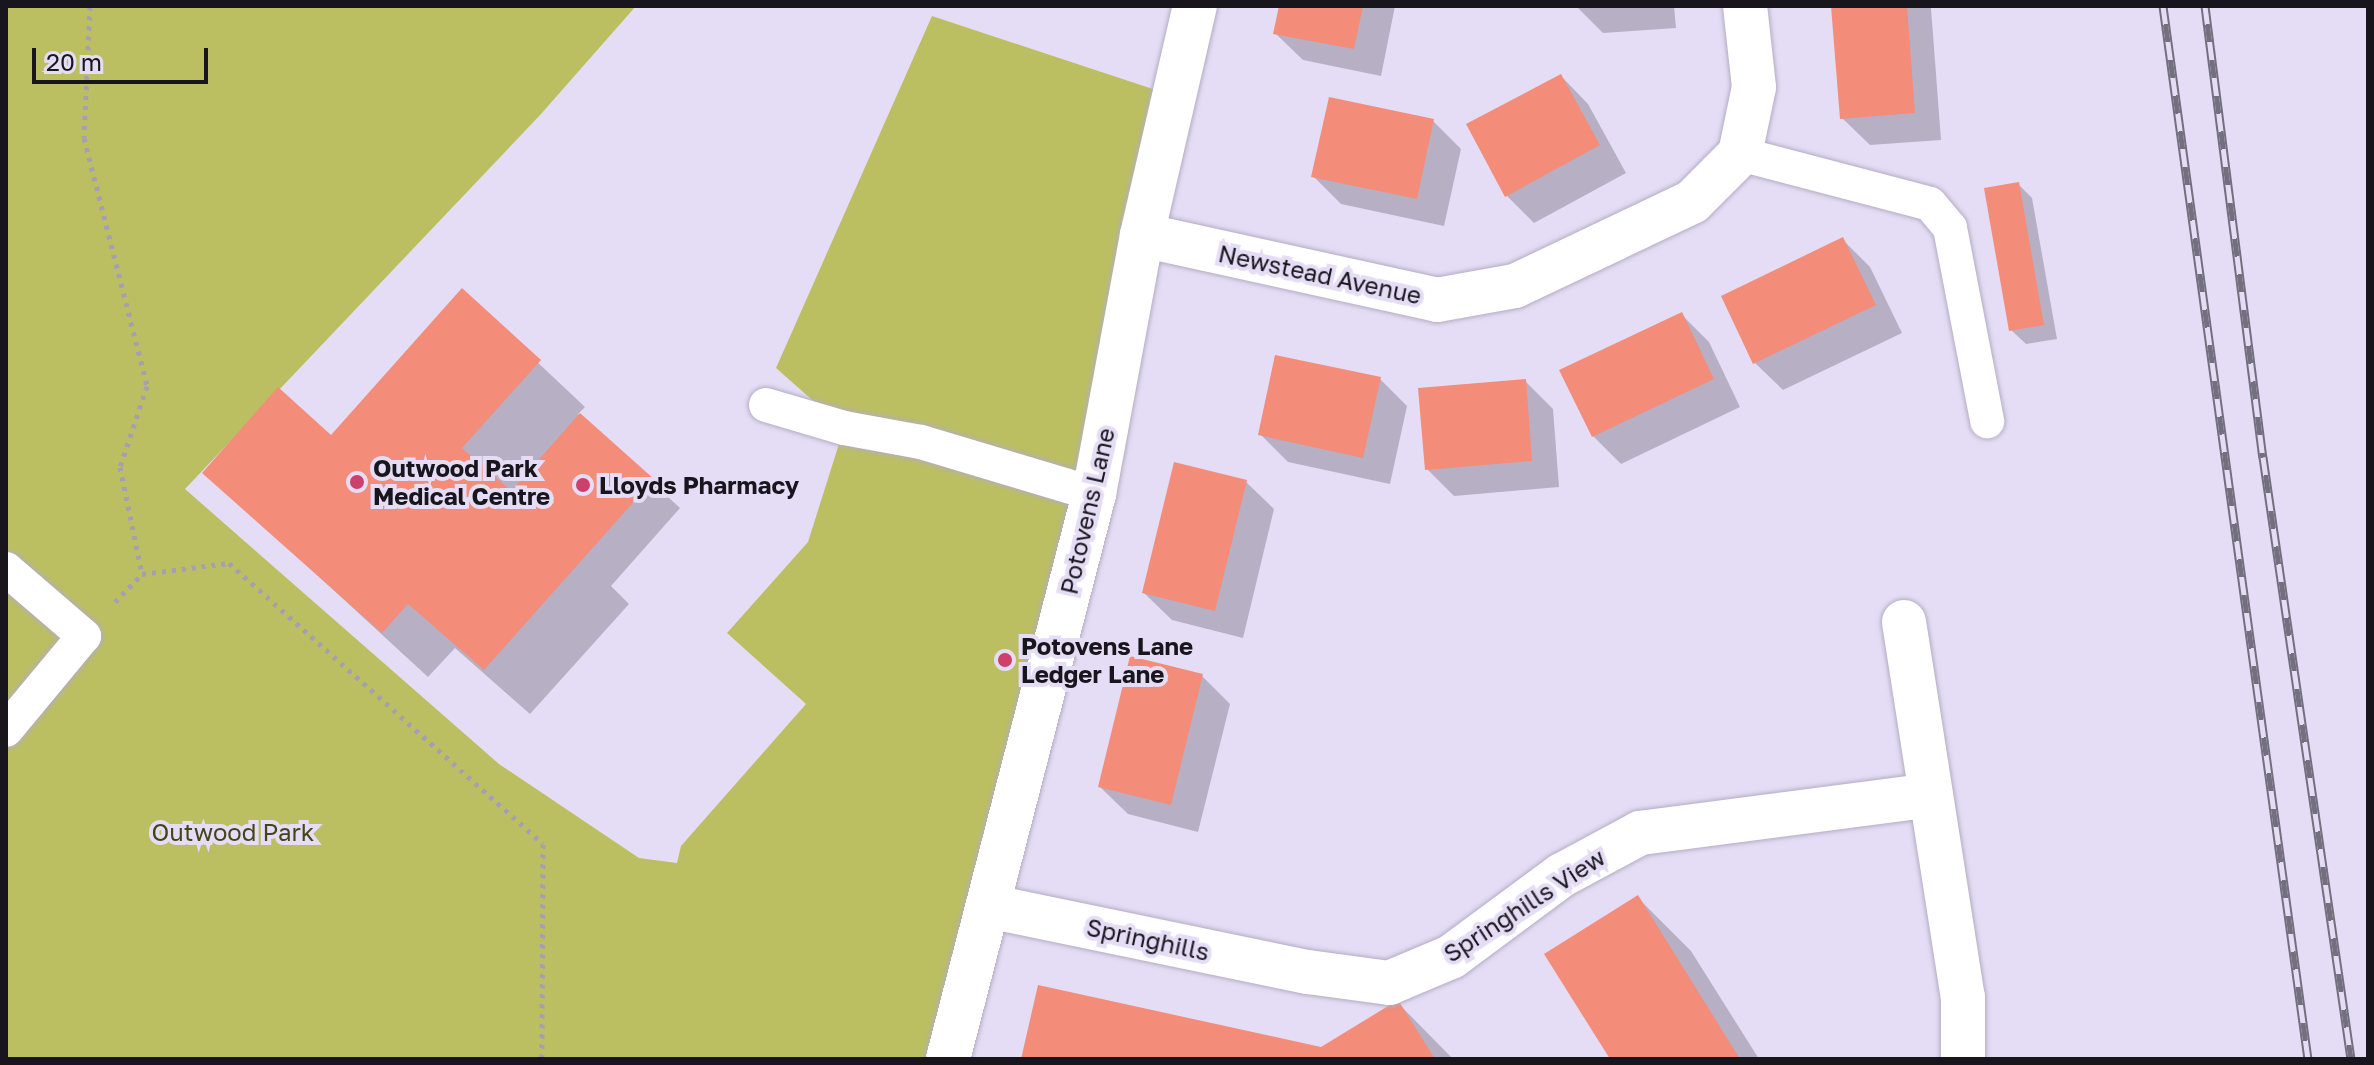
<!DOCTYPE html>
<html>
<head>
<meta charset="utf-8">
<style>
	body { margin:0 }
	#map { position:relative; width:2374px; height:1065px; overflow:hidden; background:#e5ddf5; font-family:"Golos Text",sans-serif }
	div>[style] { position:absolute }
	.green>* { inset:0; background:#bbbf62 }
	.shadow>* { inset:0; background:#0003 }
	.building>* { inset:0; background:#f38c79 }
	.path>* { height:5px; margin-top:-2.5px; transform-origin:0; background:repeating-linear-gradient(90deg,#a69fb2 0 4px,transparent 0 10px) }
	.roads { filter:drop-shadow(0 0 2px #b4acc3) drop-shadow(0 0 2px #b4acc3) }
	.lane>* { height:34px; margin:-17px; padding:0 17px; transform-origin:17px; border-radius:17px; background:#fff }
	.street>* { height:44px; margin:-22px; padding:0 22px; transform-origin:22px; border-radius:22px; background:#fff }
	.secondary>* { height:44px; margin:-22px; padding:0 22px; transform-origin:22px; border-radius:22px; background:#fff }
	.rail>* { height:9px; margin-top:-4.5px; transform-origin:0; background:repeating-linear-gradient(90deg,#e5ddf5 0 18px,#746f7e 0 36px); box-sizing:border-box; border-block:2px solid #746f7e }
	.dots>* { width:22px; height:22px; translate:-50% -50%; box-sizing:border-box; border:4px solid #e5ddf5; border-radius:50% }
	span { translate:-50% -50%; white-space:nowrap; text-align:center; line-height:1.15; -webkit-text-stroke:8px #e5ddf5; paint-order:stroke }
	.street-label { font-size:24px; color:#18151d }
	.poi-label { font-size:24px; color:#18151d; font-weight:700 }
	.left { translate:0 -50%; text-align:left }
	.park-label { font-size:24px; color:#434519 }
	.frame { position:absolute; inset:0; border:8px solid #18151d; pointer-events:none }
	.scale { position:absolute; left:32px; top:48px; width:176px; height:36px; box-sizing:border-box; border:4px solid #18151d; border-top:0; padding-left:10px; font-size:24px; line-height:28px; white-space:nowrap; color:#18151d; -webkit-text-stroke:6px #e5ddf5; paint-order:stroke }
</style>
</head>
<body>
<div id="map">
	<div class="green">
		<i style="clip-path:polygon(6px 6px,636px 6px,541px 114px,185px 489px,499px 764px,639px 858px,677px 863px,681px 846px,806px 704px,727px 633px,808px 542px,844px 428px,776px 368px,932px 16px,1174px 96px,949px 1059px,6px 1059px)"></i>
	</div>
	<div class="shadow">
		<i style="clip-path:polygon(1281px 6px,1395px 6px,1381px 76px,1303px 60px,1275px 33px)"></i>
		<i style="clip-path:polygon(1576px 6px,1674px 6px,1676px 28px,1603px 33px)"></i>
		<i style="clip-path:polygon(1833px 6px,1931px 8px,1941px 140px,1870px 145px,1842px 118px)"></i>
		<i style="clip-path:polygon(1561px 76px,1588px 104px,1626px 173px,1534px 223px,1506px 195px)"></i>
		<i style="clip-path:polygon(1433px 121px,1461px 149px,1444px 226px,1341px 204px,1314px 177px)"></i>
		<i style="clip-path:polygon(2018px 184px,2032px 198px,2057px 339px,2026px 344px,2011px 330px)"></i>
		<i style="clip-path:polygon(1843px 240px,1870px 267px,1902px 333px,1783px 390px,1755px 363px)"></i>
		<i style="clip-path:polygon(evenodd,462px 291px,585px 407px,578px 414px,680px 508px,611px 586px,629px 604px,530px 714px,455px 648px,428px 677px,205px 472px,332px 437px,462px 291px,512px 488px,524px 501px,509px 492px,512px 488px)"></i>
		<i style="clip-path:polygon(1681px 314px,1709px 342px,1740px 407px,1621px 464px,1593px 436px)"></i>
		<i style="clip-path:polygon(1380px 379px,1407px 406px,1390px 484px,1288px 462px,1260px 434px)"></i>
		<i style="clip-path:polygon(1525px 381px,1553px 409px,1559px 487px,1454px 496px,1427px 469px)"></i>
		<i style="clip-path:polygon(1246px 482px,1274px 509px,1243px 638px,1172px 620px,1144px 593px)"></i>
		<i style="clip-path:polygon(1202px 676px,1230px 704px,1198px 832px,1128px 814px,1100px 787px)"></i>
		<i style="clip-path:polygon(1638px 898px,1691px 951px,1759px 1059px,1612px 1059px)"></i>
		<i style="clip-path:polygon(1398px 1003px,1453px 1059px,1023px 1059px,1321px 1049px)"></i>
	</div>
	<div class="building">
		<i style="clip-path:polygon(1279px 6px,1363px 6px,1354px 49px,1273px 34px)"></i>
		<i style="clip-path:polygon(1831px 6px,1907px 6px,1915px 113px,1840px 119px)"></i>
		<i style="clip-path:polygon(1561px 74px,1600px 145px,1505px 197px,1466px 124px)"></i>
		<i style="clip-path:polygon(1329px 97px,1434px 119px,1417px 199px,1311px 177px)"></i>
		<i style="clip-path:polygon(2019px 182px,2044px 325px,2009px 331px,1984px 188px)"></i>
		<i style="clip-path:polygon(1843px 237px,1876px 305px,1753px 364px,1721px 296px)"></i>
		<i style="clip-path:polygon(462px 288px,541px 360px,462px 448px,511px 491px,580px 413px,654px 479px,484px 670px,408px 604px,382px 633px,202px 473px,278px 387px,331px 435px)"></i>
		<i style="clip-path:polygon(1682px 312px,1714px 379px,1592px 437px,1559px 370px)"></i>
		<i style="clip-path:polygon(1275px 355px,1381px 377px,1363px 458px,1258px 435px)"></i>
		<i style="clip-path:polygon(1526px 379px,1532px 461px,1425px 470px,1418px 388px)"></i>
		<i style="clip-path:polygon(1174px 462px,1247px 480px,1215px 611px,1142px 593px)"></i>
		<i style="clip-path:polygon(1130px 656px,1203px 674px,1171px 805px,1098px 787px)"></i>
		<i style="clip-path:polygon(1638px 895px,1740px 1059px,1610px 1059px,1544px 954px)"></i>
		<i style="clip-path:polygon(1038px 985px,1321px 1047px,1398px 1000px,1435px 1059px,1021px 1059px)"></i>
	</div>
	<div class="path">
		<i style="left:90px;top:6px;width:132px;rotate:92.6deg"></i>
		<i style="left:84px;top:138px;width:256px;rotate:75.7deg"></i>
		<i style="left:147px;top:386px;width:85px;rotate:108.4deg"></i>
		<i style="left:120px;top:467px;width:109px;rotate:78.4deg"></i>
		<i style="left:142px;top:574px;width:88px;rotate:-7.2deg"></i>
		<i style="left:229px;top:563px;width:421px;rotate:41.8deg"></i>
		<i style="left:543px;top:844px;width:215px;rotate:90.3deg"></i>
		<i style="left:115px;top:602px;width:39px;rotate:-46deg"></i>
	</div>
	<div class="roads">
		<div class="lane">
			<i style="left:1740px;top:154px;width:196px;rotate:14.7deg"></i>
			<i style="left:1930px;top:204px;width:31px;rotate:50deg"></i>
			<i style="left:1950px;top:228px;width:197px;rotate:79.1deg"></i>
			<i style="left:766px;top:405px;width:81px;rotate:16.4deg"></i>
			<i style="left:844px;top:428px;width:78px;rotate:10.3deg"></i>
			<i style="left:921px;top:442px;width:181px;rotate:16.7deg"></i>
			<i style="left:6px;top:569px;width:103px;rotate:40.7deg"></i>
			<i style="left:84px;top:636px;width:122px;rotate:129.7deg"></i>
		</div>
		<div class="street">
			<i style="left:1142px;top:235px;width:302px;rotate:12.4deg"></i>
			<i style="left:1437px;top:300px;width:79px;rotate:-10.2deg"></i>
			<i style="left:1515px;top:286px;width:196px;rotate:-25.4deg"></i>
			<i style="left:1692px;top:202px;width:68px;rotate:-45deg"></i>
			<i style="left:1740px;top:154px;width:68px;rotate:-78.2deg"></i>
			<i style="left:1754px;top:87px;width:81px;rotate:-96.3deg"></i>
			<i style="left:1904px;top:622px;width:380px;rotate:81.1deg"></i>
			<i style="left:1963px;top:997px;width:62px;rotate:90deg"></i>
			<i style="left:988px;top:906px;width:327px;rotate:11.7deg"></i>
			<i style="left:1308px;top:972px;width:82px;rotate:7.7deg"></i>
			<i style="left:1389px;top:983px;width:67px;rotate:-22.8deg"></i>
			<i style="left:1451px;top:957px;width:138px;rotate:-36.5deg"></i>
			<i style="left:1562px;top:875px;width:89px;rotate:-28.3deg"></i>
			<i style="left:1640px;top:833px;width:293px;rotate:-7.4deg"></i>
		</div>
		<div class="secondary">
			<i style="left:948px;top:1059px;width:584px;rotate:-75.51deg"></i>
			<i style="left:1094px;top:494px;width:263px;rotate:-79.5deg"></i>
			<i style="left:1142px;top:235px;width:235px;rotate:-77deg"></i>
		</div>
	</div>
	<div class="rail">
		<i style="left:2163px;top:6px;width:1063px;rotate:82.16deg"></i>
		<i style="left:2205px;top:6px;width:455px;rotate:82.7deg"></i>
		<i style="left:2263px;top:457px;width:608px;rotate:81.68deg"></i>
	</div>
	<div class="dots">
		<i style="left:357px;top:482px;background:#cd406c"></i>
		<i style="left:583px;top:485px;background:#cd406c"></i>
		<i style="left:1005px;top:660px;background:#cd406c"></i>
	</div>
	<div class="street-label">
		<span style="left:1320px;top:274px;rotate:12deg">Newstead Avenue</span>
		<span style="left:1087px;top:511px;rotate:-77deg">Potovens Lane</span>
		<span style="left:1524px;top:905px;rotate:-33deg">Springhills View</span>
		<span style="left:1148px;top:939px;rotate:12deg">Springhills</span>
	</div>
	<div class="poi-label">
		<span class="left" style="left:373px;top:482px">Outwood Park<br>Medical Centre</span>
		<span class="left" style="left:599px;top:485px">Lloyds Pharmacy</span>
		<span class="left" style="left:1021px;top:660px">Potovens Lane<br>Ledger Lane</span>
	</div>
	<div class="park-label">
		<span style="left:233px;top:832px">Outwood Park</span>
	</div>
	<div class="frame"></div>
	<div class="scale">20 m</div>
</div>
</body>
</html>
